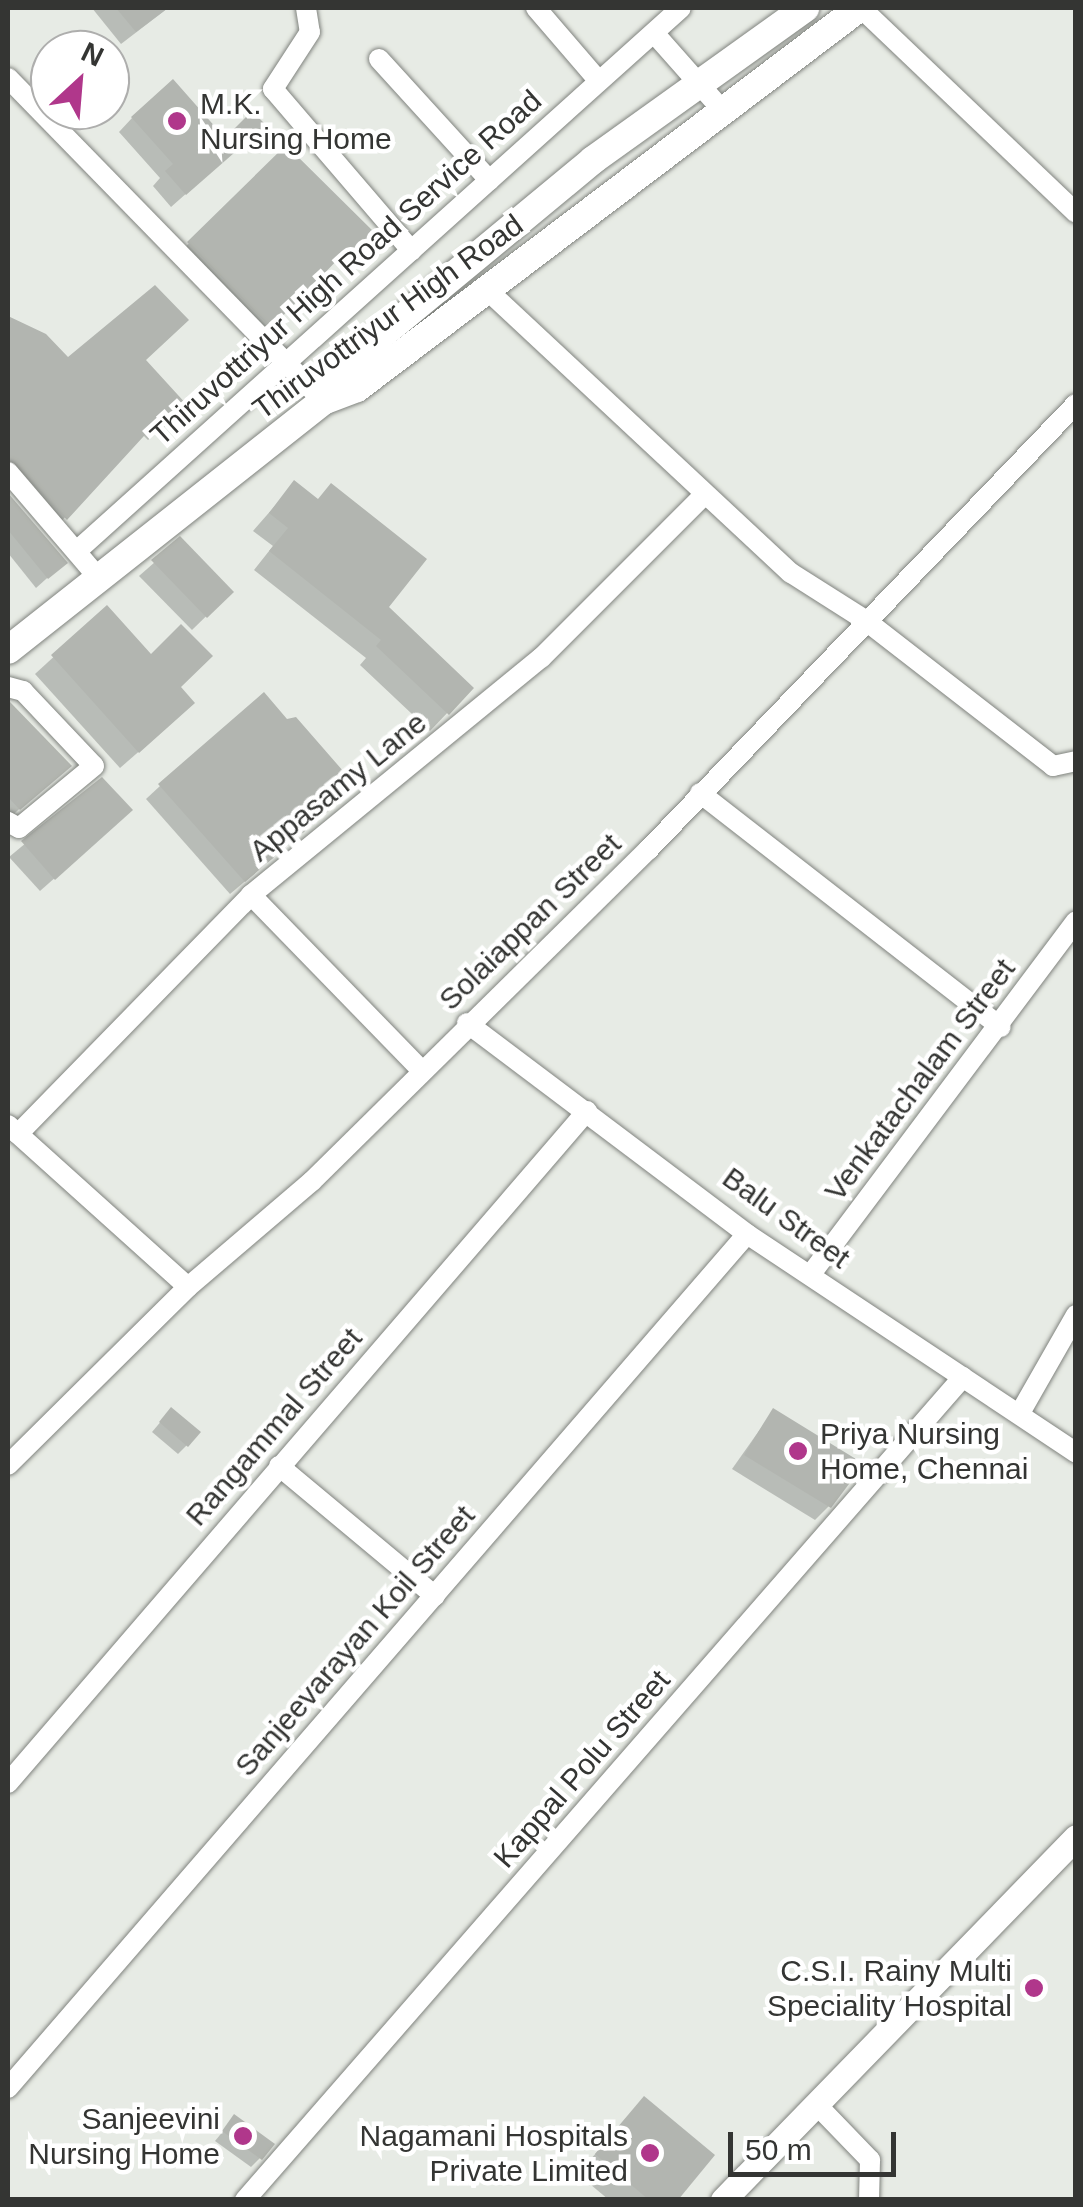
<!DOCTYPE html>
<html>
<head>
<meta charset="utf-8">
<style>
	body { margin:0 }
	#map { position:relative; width:1083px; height:2207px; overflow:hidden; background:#e7ebe5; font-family:Arial,sans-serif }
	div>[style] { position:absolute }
	.shadow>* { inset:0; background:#0003 }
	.building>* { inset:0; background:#b2b5b0 }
	.roads { filter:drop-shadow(0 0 2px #80837e) drop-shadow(0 0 2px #80837e) }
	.minor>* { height:20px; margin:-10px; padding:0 10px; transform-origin:10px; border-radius:10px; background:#fff }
	.tertiary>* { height:25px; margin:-12.5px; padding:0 12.5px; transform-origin:12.5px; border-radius:12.5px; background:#fff }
	.secondary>* { height:28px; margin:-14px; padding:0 14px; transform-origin:14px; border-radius:14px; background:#fff }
	.dots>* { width:28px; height:28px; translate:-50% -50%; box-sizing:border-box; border:5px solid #fff; border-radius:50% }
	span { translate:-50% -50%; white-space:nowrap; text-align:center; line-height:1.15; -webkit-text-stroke:9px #fff; paint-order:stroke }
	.poi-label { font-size:30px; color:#343533 }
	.left { translate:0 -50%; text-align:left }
	.right { translate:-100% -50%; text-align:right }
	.street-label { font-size:30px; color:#343533 }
	.frame { position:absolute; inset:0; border:10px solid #343533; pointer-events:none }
	.north { position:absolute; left:30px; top:30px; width:100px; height:100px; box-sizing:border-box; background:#fff; border:2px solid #aeaead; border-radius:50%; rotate:26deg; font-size:28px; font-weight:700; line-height:40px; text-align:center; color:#343533 }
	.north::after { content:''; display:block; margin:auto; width:35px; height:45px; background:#b0378b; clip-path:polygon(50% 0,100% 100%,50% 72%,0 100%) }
	.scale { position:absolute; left:728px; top:2132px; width:168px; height:45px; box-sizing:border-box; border:5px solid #343533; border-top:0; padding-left:12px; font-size:30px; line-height:35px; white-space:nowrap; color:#343533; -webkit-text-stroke:8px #fff; paint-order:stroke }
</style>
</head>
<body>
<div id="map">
	<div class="shadow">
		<i style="clip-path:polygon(92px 8px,168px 8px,121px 44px)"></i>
		<i style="clip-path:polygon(132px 118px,225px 141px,249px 138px,171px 207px,153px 186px,160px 178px,119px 132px)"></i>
		<i style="clip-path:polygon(286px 149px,374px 236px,342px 269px,333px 261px,256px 340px,175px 257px)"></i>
		<i style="clip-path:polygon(9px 320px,68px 360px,143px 361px,174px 417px,148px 440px,142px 434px,54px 529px,8px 474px)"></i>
		<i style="clip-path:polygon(294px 484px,385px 607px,471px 688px,430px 731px,360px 665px,366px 658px,254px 570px,273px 546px,253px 531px)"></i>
		<i style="clip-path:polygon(8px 496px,64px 563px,36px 588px,8px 553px)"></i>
		<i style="clip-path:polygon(180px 540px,231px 592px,192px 630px,139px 576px)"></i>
		<i style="clip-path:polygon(107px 608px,177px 687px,175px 720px,120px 768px,35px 674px)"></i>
		<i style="clip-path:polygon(8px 709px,68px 766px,8px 819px)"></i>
		<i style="clip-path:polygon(102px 780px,116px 824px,40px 891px,9px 857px)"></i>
		<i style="clip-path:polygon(160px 786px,340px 801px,230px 894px,146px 799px)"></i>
		<i style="clip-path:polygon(773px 1411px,829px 1506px,815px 1520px,732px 1469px)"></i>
		<i style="clip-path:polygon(163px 1419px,187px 1445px,178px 1454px,152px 1432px)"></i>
		<i style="clip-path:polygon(234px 2118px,260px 2158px,251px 2167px,215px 2141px)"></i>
		<i style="clip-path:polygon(626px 2118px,674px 2200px,609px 2200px,578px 2174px)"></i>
	</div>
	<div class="building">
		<i style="clip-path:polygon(116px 8px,168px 8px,136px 32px)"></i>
		<i style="clip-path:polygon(173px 79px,225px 138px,252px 111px,266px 125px,186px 195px,165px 171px,173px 164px,131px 117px)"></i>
		<i style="clip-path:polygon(286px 145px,378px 236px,357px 257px,348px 249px,271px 328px,187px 242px)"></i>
		<i style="clip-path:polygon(155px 285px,189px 320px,146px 360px,188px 406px,160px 431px,154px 425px,67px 520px,8px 458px,8px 316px,46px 334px,68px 357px)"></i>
		<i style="clip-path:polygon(294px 480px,318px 499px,331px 483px,427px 559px,389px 607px,474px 688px,449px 715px,376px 646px,381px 640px,269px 551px,288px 528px,269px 513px)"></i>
		<i style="clip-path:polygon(8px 493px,68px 563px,48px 579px,8px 530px)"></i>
		<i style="clip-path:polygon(180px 536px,234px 592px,207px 618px,151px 560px)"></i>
		<i style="clip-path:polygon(107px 605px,151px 654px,181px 624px,213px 656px,181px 687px,195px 703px,139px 753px,51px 655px)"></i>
		<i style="clip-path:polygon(264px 692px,287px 719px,296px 717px,357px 787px,245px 882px,158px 784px)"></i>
		<i style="clip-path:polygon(10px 702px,72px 766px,20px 810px,8px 797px)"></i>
		<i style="clip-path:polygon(102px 777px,133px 810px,55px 880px,21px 841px)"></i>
		<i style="clip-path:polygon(171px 1407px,201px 1432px,188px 1447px,159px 1422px)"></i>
		<i style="clip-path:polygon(773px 1408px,864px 1464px,831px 1508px,744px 1455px)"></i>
		<i style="clip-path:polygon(644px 2096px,715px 2155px,678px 2200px,649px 2200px,595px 2154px)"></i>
		<i style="clip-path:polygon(234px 2114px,275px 2144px,262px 2160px,222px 2131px)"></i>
	</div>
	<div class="roads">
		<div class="minor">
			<i style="left:306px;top:8px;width:24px;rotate:81deg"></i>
			<i style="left:310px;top:32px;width:68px;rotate:123deg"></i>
			<i style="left:273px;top:89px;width:213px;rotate:49.4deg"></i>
			<i style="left:536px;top:8px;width:95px;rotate:49.3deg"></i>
			<i style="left:861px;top:8px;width:297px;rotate:43.6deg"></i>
			<i style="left:654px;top:33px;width:104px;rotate:48.5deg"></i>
			<i style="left:379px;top:59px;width:164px;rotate:47.7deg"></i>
			<i style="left:8px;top:78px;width:451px;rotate:45.7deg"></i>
			<i style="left:485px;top:288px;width:418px;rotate:43deg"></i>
			<i style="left:791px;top:573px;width:88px;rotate:32.4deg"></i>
			<i style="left:865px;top:620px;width:238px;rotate:37.8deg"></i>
			<i style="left:1053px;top:766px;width:24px;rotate:-12deg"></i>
			<i style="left:8px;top:472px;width:143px;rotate:49.5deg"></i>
			<i style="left:79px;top:549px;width:809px;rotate:-41.95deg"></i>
			<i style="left:8px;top:687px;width:16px;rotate:15deg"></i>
			<i style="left:23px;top:691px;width:103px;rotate:46.6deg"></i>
			<i style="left:94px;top:766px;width:97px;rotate:140.4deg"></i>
			<i style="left:19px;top:828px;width:13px;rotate:-151deg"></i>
			<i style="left:700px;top:793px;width:381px;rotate:37.9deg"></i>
			<i style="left:251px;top:895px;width:243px;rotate:45.8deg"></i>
			<i style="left:467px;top:1023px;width:351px;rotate:37deg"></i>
			<i style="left:747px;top:1234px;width:395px;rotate:33.6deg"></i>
			<i style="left:8px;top:1125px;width:242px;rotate:42deg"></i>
			<i style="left:18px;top:1134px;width:334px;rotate:-45.7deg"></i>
			<i style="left:251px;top:895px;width:375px;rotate:-39.3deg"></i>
			<i style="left:541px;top:658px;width:231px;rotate:-45deg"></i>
			<i style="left:811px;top:1274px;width:441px;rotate:-53.1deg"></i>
			<i style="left:1020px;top:1413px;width:113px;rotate:-60.3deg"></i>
			<i style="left:8px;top:1465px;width:253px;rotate:-44.7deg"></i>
			<i style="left:188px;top:1287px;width:163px;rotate:-40.5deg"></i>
			<i style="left:312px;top:1181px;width:472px;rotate:-44.6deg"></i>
			<i style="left:648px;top:850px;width:618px;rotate:-46.18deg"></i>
			<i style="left:279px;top:1466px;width:203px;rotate:39.8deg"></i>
			<i style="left:8px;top:1783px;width:887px;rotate:-49.25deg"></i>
			<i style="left:8px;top:2088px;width:1129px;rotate:-49.13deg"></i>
			<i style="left:816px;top:2104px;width:78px;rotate:46deg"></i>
			<i style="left:870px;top:2160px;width:40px;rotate:91.4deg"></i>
			<i style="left:245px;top:2200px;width:1092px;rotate:-48.9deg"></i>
		</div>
		<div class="tertiary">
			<i style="left:723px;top:2200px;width:506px;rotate:-45.8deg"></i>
		</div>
		<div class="secondary">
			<i style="left:323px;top:401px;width:39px;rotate:-60deg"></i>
			<i style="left:343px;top:367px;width:325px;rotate:-39.6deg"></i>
			<i style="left:593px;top:160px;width:261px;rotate:-35.6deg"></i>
			<i style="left:8px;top:650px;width:402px;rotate:-38.3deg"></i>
			<i style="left:323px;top:401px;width:36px;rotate:-21deg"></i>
			<i style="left:357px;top:388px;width:630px;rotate:-37.12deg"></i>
		</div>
	</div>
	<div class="dots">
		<i style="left:177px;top:121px;background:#b0378b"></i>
		<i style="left:798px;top:1451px;background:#b0378b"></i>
		<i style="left:1034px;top:1988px;background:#b0378b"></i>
		<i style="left:243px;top:2136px;background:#b0378b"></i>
		<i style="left:650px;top:2153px;background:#b0378b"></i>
	</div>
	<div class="poi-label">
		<span class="left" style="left:200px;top:121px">M.K.<br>Nursing Home</span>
		<span class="left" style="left:820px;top:1451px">Priya Nursing<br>Home, Chennai</span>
		<span class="right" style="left:1012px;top:1988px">C.S.I. Rainy Multi<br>Speciality Hospital</span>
		<span class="right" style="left:220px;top:2136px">Sanjeevini<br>Nursing Home</span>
		<span class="right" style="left:628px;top:2153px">Nagamani Hospitals<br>Private Limited</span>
	</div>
	<div class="street-label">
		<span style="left:346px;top:268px;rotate:-42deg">Thiruvottriyur High Road Service Road</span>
		<span style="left:388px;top:317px;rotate:-36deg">Thiruvottriyur High Road</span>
		<span style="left:338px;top:787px;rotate:-39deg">Appasamy Lane</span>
		<span style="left:530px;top:922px;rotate:-44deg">Solaiappan Street</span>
		<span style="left:920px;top:1080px;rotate:-53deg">Venkatachalam Street</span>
		<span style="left:786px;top:1218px;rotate:36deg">Balu Street</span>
		<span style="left:274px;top:1427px;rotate:-49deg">Rangammal Street</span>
		<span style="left:355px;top:1641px;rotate:-49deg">Sanjeevarayan Koil Street</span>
		<span style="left:582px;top:1769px;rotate:-49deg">Kappal Polu Street</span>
	</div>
	<div class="frame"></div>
	<div class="north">N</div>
	<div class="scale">50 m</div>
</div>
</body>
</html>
